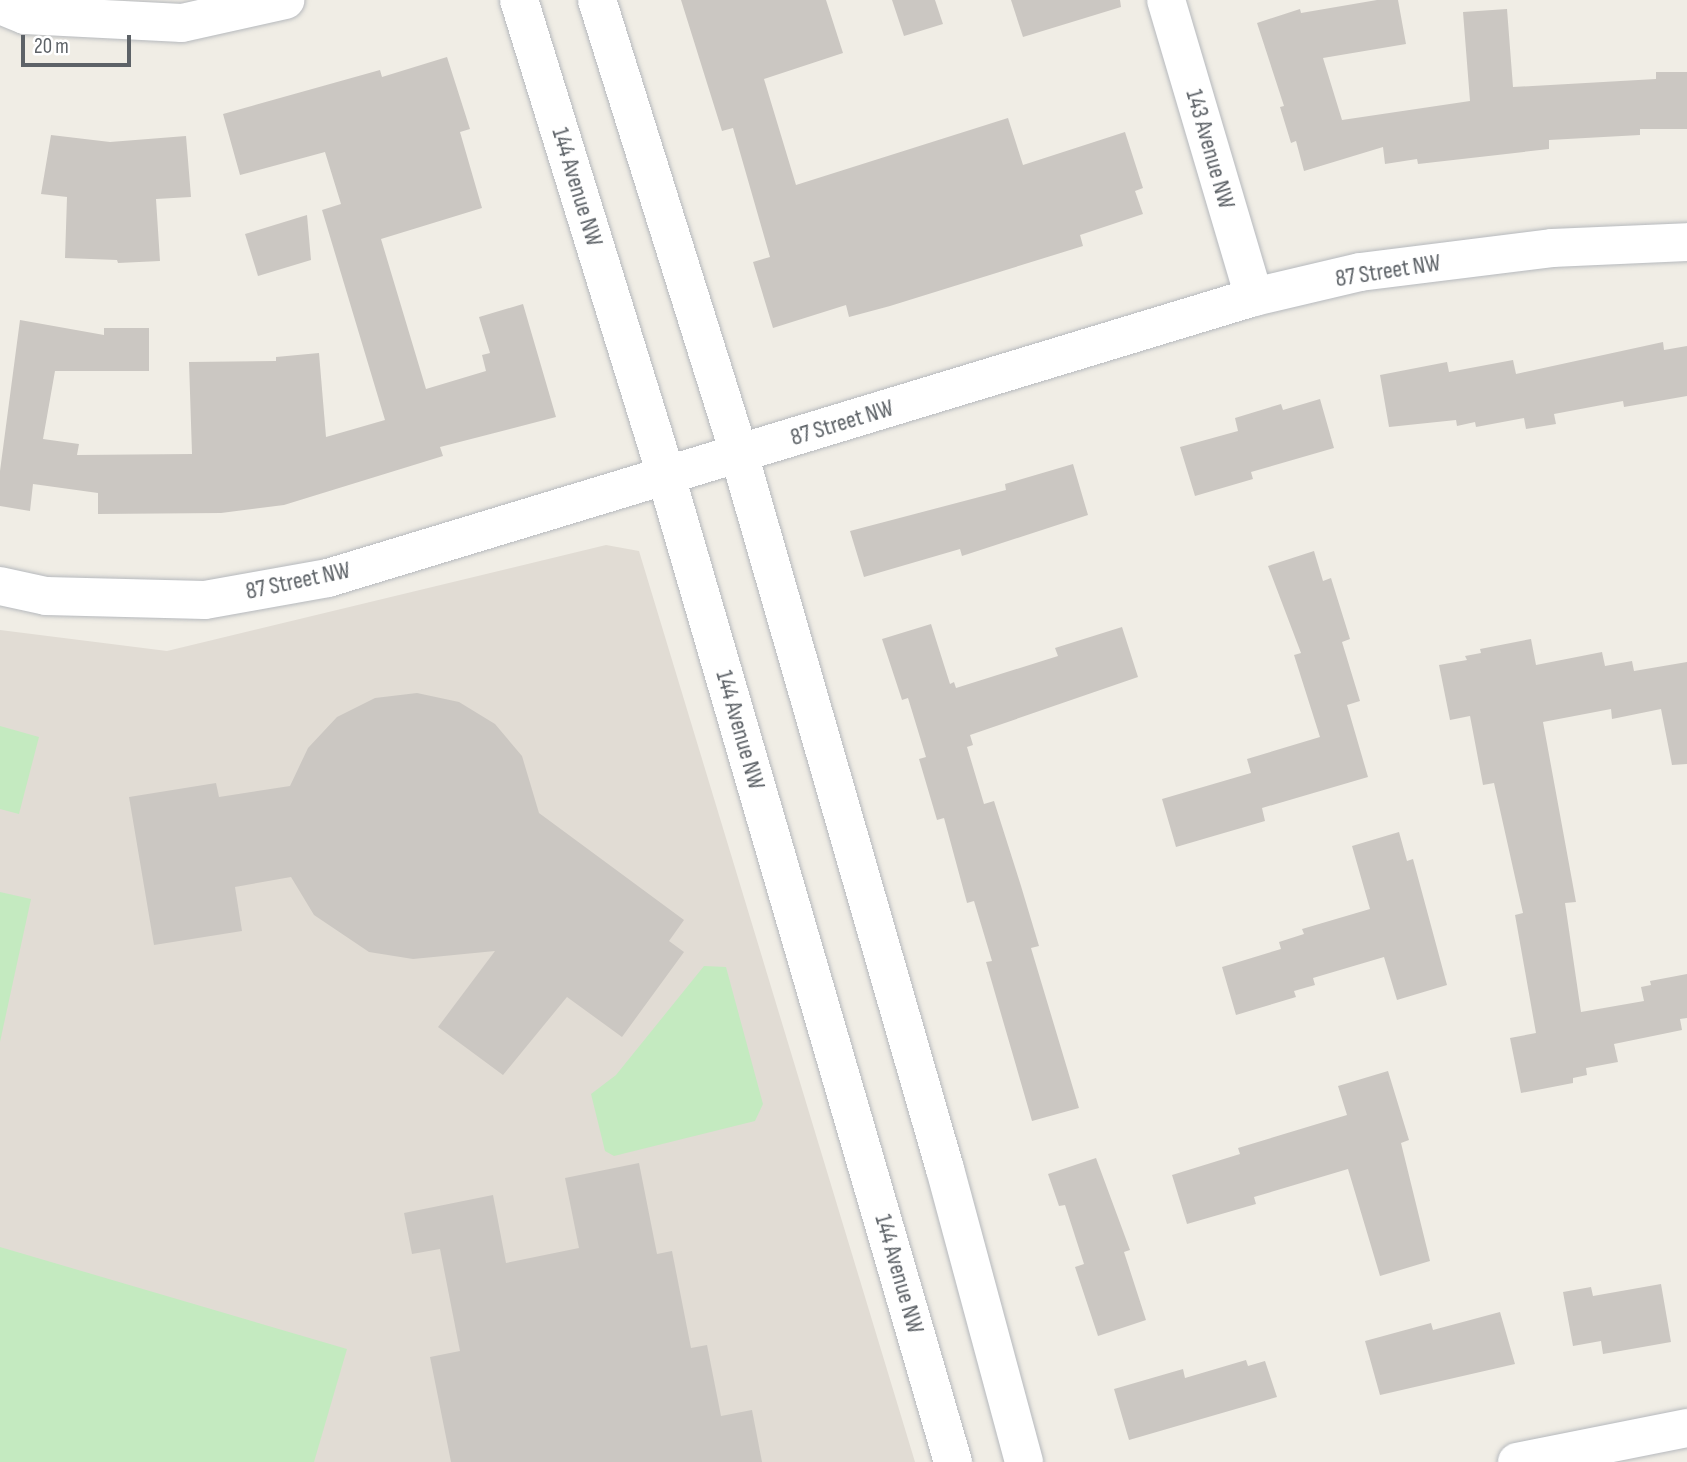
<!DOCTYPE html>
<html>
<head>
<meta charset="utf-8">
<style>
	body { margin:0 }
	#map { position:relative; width:1687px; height:1462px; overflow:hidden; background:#f0ede5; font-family:"Sofia Sans Condensed",sans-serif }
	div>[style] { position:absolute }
	.education>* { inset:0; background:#e1dcd4 }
	.green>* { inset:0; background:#c4eac0 }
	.building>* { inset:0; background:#cbc7c2 }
	.roads { filter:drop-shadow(0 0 2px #b6b9bd) drop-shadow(0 0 2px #b6b9bd) }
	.minor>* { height:38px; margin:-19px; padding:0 19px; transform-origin:19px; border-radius:19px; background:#fff }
	.tertiary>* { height:38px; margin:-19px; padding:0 19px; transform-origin:19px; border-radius:19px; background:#fff }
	span { translate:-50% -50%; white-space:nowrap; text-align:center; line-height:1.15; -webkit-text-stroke:7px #fff; paint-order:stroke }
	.street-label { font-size:24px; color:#5d6267 }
	.scale { position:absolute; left:21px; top:35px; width:110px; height:32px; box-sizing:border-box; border:4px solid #5d6267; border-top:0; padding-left:9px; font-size:21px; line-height:24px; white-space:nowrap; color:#5d6267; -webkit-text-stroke:5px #fff; paint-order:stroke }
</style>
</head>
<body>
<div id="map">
	<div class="education">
		<i style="clip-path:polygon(606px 545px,639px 551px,915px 1462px,0 1462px,0 630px,167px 651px)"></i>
	</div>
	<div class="green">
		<i style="clip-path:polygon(0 726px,39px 737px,19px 814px,0 809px)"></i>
		<i style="clip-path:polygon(0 892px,31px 899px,0 1042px)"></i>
		<i style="clip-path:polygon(704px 966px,726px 967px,763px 1104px,755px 1121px,614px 1156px,605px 1151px,591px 1094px,616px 1075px)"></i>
		<i style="clip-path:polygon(0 1247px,347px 1349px,314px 1462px,0 1462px)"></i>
	</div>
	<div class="building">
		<i style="clip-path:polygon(681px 0,826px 0,843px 53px,764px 79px,796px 185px,1008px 118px,1023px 165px,1125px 132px,1143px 188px,1135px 191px,1143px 214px,1080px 235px,1083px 246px,890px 306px,849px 317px,846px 305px,773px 328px,753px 262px,770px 257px,733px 128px,722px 131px)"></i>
		<i style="clip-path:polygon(892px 0,935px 0,943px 24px,904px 36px)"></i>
		<i style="clip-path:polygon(1011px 0,1120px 0,1121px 7px,1023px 37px)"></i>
		<i style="clip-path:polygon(1377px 0,1398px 0,1406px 44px,1323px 58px,1342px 120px,1470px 101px,1463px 12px,1507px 9px,1513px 87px,1656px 79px,1656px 72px,1687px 72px,1687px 129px,1640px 129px,1640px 135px,1549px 140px,1549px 149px,1418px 164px,1417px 159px,1385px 164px,1383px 147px,1304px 171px,1296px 141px,1291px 143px,1280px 107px,1284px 106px,1257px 23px,1300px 9px,1301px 13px)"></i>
		<i style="clip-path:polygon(447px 57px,470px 129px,460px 132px,482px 208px,381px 239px,426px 389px,486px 371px,482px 355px,490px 353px,479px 317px,523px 304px,556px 417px,440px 447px,443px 456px,284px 505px,221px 513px,98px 514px,98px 493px,33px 484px,30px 511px,0 506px,0 471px,20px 320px,104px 335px,104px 328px,149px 328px,149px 371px,55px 371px,43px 439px,79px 444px,77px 455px,192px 454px,189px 362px,276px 361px,276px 357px,319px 353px,326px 437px,385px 420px,322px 210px,341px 204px,325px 152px,240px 175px,223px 114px,380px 70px,382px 77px)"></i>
		<i style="clip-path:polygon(51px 135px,110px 142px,186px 136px,191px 197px,156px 199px,160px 261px,118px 263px,117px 260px,65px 258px,67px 197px,41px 194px)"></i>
		<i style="clip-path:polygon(307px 215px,311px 260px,258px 276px,245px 234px)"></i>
		<i style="clip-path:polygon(1663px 342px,1664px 350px,1687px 346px,1687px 396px,1624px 407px,1623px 401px,1554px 414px,1556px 424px,1526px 429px,1524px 418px,1476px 427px,1475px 422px,1457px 426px,1456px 420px,1389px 427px,1380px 375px,1447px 362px,1449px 372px,1513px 360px,1516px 374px)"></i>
		<i style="clip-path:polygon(1320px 399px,1334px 448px,1251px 472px,1253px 479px,1195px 496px,1180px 447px,1238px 431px,1235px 418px,1281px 404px,1283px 410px)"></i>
		<i style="clip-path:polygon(1073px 464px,1088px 515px,962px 556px,960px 549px,864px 577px,850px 531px,1006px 490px,1005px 484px)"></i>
		<i style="clip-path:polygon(1314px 551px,1323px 581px,1331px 578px,1350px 639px,1342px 642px,1360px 701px,1347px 705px,1368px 777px,1262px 808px,1265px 821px,1176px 847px,1162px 799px,1251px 773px,1247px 759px,1320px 737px,1294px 655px,1301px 653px,1268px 566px)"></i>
		<i style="clip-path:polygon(931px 624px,950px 684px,954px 682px,956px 688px,1058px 656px,1055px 648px,1122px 627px,1138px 677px,970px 735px,973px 745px,967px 747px,984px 804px,994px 801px,1021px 886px,1039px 946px,1031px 948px,1079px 1108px,1032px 1121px,986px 962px,992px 961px,974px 901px,967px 903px,944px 818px,937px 820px,919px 759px,926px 757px,908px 698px,902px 700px,882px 639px)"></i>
		<i style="clip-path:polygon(1531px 639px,1536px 665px,1602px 652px,1605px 666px,1632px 661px,1634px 671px,1687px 662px,1687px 764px,1672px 765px,1661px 709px,1612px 719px,1611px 709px,1543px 722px,1576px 902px,1565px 903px,1581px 1012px,1644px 1001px,1641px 987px,1651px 985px,1650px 981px,1687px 974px,1687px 1018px,1680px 1019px,1682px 1030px,1614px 1044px,1618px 1062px,1586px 1068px,1587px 1075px,1573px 1078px,1573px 1083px,1521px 1093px,1510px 1038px,1536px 1033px,1515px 915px,1523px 913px,1494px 783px,1483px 785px,1470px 716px,1450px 720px,1439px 665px,1467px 660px,1465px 656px,1481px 653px,1480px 649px)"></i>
		<i style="clip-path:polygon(417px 693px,459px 702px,495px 724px,522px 756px,539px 813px,684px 920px,669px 941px,684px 952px,622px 1037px,567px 997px,503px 1075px,438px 1027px,495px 951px,413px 959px,369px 952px,314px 915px,291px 877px,235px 887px,242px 931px,154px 945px,129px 797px,216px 783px,219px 797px,290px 786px,308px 748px,337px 717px,375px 698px)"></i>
		<i style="clip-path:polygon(1399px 832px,1407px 861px,1413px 859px,1447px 985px,1397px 1000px,1384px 957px,1313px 978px,1315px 985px,1294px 991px,1296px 997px,1236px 1015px,1222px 967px,1281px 949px,1279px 942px,1304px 934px,1302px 929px,1370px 909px,1352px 846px)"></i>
		<i style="clip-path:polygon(1388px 1071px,1409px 1140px,1401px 1143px,1430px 1261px,1380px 1276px,1348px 1169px,1254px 1197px,1256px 1204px,1187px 1224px,1172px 1175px,1240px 1154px,1238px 1148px,1347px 1115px,1338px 1086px)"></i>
		<i style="clip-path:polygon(1096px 1158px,1130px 1250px,1124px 1252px,1146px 1320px,1098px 1336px,1075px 1267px,1084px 1264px,1065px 1205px,1059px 1206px,1048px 1174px)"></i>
		<i style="clip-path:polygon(639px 1163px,657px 1254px,672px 1251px,691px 1348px,707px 1345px,721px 1416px,752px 1410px,762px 1462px,451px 1462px,430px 1357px,460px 1351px,440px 1249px,412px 1254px,404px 1213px,493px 1195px,506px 1263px,579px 1248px,565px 1178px)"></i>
		<i style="clip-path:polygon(1661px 1284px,1671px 1342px,1603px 1354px,1601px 1341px,1573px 1346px,1563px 1292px,1591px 1287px,1593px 1296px)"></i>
		<i style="clip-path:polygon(1500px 1312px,1515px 1364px,1380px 1395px,1365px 1341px,1431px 1323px,1433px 1330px)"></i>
		<i style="clip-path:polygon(1246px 1360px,1248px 1366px,1265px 1361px,1277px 1397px,1129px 1440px,1114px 1389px,1183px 1369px,1185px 1378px)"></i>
	</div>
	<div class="roads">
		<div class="minor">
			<i style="left:1166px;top:0;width:310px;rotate:73.5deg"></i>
			<i style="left:0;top:5px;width:27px;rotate:22deg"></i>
			<i style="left:25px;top:15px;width:157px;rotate:2.9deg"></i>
			<i style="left:182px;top:23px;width:106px;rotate:-12.6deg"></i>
			<i style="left:1517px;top:1462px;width:173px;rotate:-11.3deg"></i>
		</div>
		<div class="tertiary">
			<i style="left:519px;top:0;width:498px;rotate:72.8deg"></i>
			<i style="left:666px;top:476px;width:1027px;rotate:73.77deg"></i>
			<i style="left:597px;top:0;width:476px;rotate:72.6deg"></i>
			<i style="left:739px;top:454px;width:744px;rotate:73.93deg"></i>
			<i style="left:945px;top:1169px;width:303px;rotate:74.9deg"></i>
			<i style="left:0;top:586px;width:47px;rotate:12.3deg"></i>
			<i style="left:46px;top:596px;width:159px;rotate:1.4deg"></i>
			<i style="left:205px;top:600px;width:125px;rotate:-10.1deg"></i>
			<i style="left:328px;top:578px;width:968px;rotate:-16.88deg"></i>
			<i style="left:1254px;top:297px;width:109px;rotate:-13.3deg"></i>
			<i style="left:1360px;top:272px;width:193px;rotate:-7.1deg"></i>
			<i style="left:1552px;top:248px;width:135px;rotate:-2.5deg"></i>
		</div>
	</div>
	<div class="street-label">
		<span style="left:1210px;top:149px;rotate:74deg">143 Avenue NW</span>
		<span style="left:577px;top:187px;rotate:73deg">144 Avenue NW</span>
		<span style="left:1388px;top:271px;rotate:-9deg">87 Street NW</span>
		<span style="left:842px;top:423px;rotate:-17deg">87 Street NW</span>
		<span style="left:298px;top:581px;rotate:-12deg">87 Street NW</span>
		<span style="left:740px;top:730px;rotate:74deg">144 Avenue NW</span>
		<span style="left:899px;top:1274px;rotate:74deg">144 Avenue NW</span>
	</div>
	<div class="scale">20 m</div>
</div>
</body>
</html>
